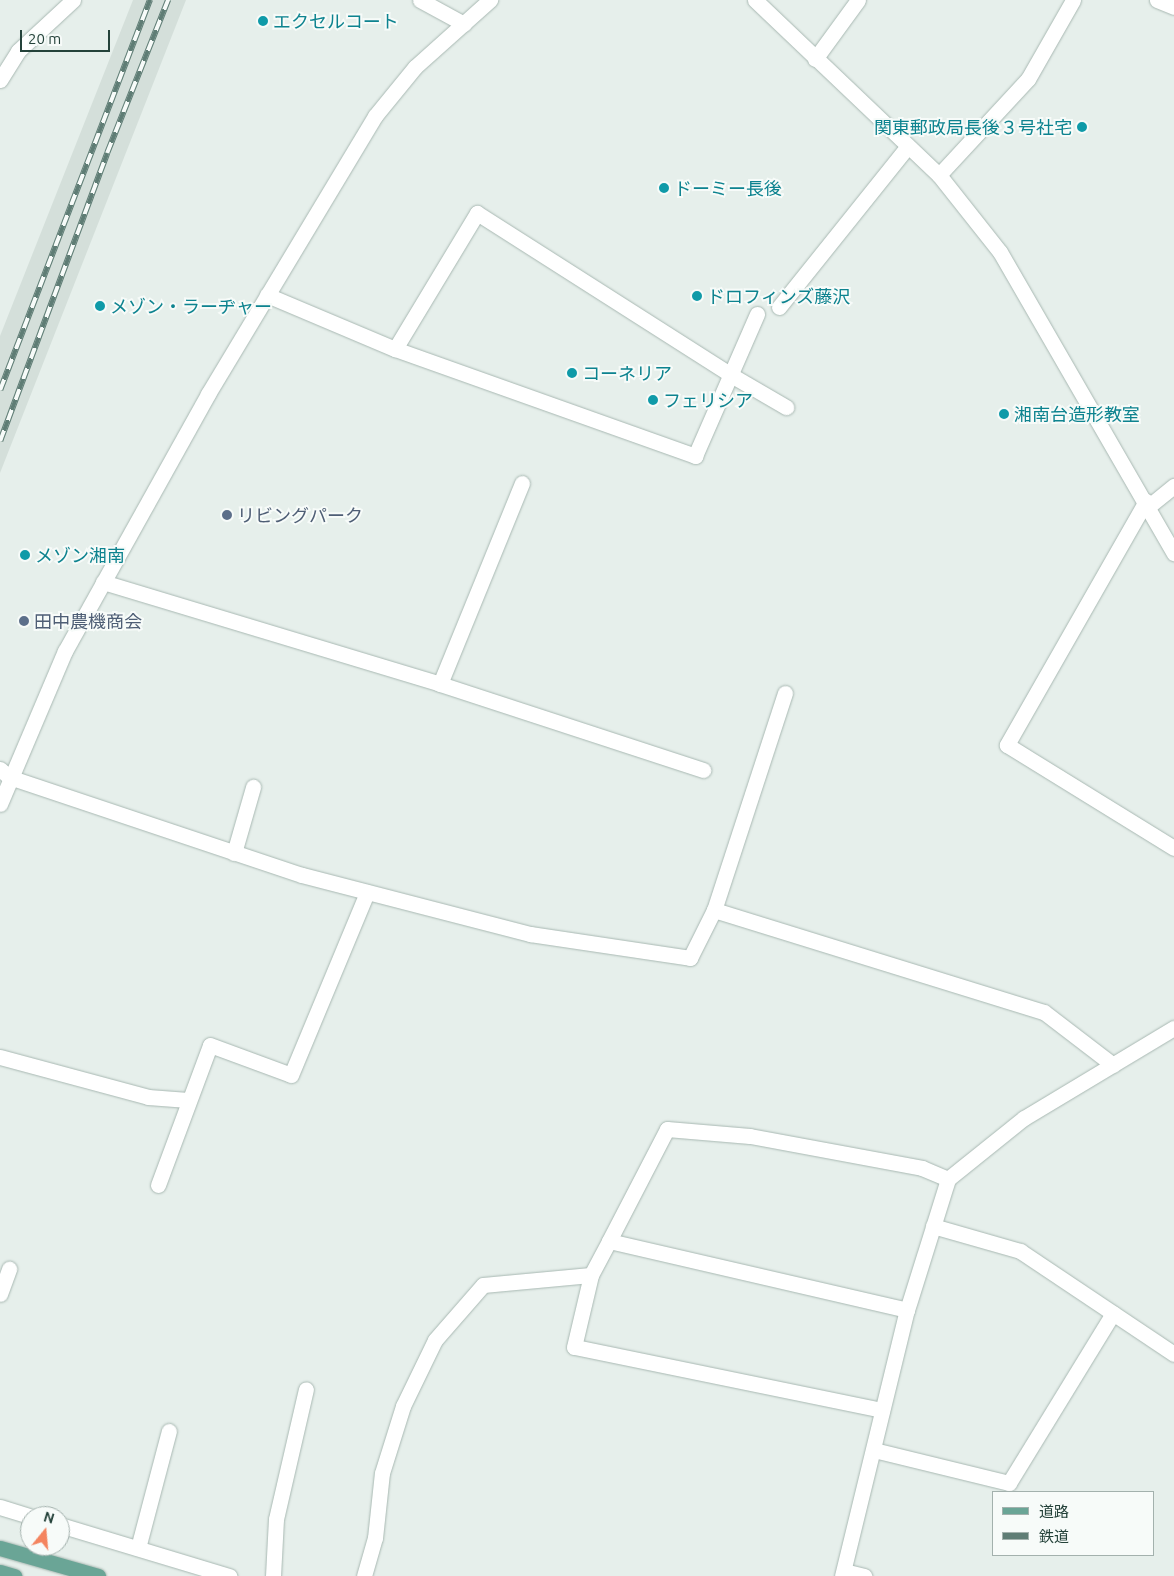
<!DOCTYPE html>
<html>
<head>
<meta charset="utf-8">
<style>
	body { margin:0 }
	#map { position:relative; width:1174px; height:1576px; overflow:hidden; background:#e6efeb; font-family:Ubuntu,"Noto Sans JP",sans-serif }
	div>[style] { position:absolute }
	.built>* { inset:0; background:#d4dfda }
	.roads { filter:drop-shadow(0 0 1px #a8b8b2) drop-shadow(0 0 1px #a8b8b2) }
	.lane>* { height:15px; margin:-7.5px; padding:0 7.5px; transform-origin:7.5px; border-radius:7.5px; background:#fff }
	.street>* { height:15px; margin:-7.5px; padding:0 7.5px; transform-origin:7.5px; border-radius:7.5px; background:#fff }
	.secondary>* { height:15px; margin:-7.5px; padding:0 7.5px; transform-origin:7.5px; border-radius:7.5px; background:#fff }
	.primary>* { height:15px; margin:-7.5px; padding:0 7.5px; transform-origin:7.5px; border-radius:7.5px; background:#6aa596 }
	.rail>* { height:5.5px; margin-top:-2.75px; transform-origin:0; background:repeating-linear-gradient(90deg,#f7fbf9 0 11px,#5f7d75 0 22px); box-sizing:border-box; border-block:1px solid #5f7d75 }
	.dots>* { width:14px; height:14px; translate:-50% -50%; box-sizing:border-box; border:2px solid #f7fbf9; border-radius:50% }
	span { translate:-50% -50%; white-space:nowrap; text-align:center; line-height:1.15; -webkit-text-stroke:4px #f7fbf9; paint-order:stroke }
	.culture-label { font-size:18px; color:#0d838f }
	.left { translate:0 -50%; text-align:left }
	.right { translate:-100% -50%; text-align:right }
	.service-label { font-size:18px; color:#4e5e75 }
	.legend { position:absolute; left:992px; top:1491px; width:162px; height:65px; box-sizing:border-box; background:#f7fbf9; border:1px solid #a3b1ad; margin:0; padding:6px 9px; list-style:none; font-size:15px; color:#24423a }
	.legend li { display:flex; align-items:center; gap:10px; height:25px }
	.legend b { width:25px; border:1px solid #a3b1ad }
	.north { position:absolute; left:20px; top:1506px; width:50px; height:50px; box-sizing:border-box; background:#f7fbf9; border:1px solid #a3b1ad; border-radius:50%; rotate:17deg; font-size:14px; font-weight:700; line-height:20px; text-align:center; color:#24423a }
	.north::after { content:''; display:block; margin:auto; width:18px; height:22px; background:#f4845f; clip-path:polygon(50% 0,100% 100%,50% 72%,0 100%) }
	.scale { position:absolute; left:20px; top:30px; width:90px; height:22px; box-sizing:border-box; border:2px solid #24423a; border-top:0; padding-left:6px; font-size:15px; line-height:18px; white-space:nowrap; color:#24423a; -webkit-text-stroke:4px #f7fbf9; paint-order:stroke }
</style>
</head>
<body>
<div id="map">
	<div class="built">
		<i style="clip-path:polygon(133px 0,186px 0,0 473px,0 336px)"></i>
	</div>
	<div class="roads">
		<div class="lane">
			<i style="left:420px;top:0;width:50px;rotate:28.6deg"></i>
			<i style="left:0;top:80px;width:34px;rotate:-58deg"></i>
			<i style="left:18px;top:51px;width:75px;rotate:-42.8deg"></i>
			<i style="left:779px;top:307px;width:206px;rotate:-51.3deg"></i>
			<i style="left:395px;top:349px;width:159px;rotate:-58.9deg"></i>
			<i style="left:477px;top:213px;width:301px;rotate:32.5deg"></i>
			<i style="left:731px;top:375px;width:64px;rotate:30.2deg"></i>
			<i style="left:440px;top:684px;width:217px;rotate:-67.8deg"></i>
			<i style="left:234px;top:853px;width:69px;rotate:-73.9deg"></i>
			<i style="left:0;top:1057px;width:153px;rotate:15.1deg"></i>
			<i style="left:148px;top:1097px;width:40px;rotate:4.3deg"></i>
			<i style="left:158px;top:1185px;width:149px;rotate:-69.6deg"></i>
			<i style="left:210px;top:1045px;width:86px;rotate:20.3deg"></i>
			<i style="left:291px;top:1075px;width:198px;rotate:-67.4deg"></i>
			<i style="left:0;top:1294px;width:27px;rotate:-70deg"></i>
			<i style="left:874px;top:1450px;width:139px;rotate:13.7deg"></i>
			<i style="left:1009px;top:1483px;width:199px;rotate:-58.5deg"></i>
			<i style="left:138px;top:1548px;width:121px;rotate:-75.2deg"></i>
			<i style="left:273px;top:1576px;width:57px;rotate:-87deg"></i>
			<i style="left:276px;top:1519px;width:133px;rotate:-77deg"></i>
		</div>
		<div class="street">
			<i style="left:755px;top:0;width:254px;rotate:43.6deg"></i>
			<i style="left:939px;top:175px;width:98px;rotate:51.6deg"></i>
			<i style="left:1000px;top:252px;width:348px;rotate:60deg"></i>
			<i style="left:1157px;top:0;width:18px;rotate:22deg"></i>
			<i style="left:815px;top:59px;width:73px;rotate:-53.9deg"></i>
			<i style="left:939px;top:175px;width:131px;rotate:-47.2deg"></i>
			<i style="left:1028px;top:79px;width:91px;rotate:-60.3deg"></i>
			<i style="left:267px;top:295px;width:139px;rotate:22.9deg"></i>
			<i style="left:395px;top:349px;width:319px;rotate:19.6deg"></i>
			<i style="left:695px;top:456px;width:155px;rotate:-66.4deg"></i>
			<i style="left:1146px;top:501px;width:281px;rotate:119.7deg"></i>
			<i style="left:1007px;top:745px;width:196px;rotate:31.7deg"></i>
			<i style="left:1149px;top:506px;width:32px;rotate:-39deg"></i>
			<i style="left:103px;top:582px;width:352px;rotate:16.8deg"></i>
			<i style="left:440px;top:684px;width:277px;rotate:18.1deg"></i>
			<i style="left:785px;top:693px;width:228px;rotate:108.1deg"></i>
			<i style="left:714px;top:910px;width:345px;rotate:17.2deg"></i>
			<i style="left:1044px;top:1012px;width:87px;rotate:37.5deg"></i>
			<i style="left:0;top:769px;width:12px;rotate:42deg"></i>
			<i style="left:9px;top:777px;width:309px;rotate:18.5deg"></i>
			<i style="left:302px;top:875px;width:236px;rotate:14.5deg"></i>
			<i style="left:530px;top:934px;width:162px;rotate:8.5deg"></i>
			<i style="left:690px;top:958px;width:54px;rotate:-63.4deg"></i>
			<i style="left:933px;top:1226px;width:91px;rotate:16deg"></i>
			<i style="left:1020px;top:1251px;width:185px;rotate:33.8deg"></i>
			<i style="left:609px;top:1241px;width:126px;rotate:-62.6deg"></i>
			<i style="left:667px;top:1129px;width:83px;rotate:4.8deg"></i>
			<i style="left:750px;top:1136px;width:175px;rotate:10.5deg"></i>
			<i style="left:922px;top:1168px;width:28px;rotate:23deg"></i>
			<i style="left:882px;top:1410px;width:314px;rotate:-168.4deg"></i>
			<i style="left:574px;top:1347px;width:74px;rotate:-76.7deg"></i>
			<i style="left:591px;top:1275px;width:38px;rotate:-62deg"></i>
			<i style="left:609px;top:1241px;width:306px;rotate:13deg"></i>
			<i style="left:0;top:1507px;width:31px;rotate:17deg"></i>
			<i style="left:60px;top:1525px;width:177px;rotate:16.8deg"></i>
			<i style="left:844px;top:1571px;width:21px;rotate:14deg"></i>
			<i style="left:364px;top:1576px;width:40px;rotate:-74deg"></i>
			<i style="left:375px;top:1538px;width:65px;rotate:-83.9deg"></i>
			<i style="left:382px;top:1473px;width:70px;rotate:-72.6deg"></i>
			<i style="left:403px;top:1406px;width:73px;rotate:-64.1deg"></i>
			<i style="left:435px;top:1340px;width:73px;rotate:-48.9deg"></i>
			<i style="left:483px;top:1285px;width:108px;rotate:-5.3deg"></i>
			<i style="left:842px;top:1576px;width:274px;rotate:-76.3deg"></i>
			<i style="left:907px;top:1310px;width:137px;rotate:-72.6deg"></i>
			<i style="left:948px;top:1179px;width:97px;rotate:-38.8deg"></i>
			<i style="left:1024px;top:1118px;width:175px;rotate:-31deg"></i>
		</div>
		<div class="secondary">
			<i style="left:0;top:804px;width:166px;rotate:-67deg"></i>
			<i style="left:65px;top:651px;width:294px;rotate:-60.9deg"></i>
			<i style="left:208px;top:394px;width:324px;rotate:-59deg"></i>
			<i style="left:375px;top:116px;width:63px;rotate:-50.8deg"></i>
			<i style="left:415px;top:67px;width:101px;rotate:-41.8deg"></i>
		</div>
		<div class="primary">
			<i style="left:0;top:1548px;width:102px;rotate:15.9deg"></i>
			<i style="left:0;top:1572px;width:15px;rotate:16deg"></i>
		</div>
	</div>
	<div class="rail">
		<i style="left:0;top:390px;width:418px;rotate:-69deg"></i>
		<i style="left:0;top:441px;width:307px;rotate:-69.6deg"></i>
		<i style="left:107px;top:153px;width:165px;rotate:-68.3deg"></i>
	</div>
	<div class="dots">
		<i style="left:263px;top:21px;background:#0f9aa8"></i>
		<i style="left:1082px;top:127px;background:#0f9aa8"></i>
		<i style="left:664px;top:188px;background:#0f9aa8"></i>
		<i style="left:697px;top:296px;background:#0f9aa8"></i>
		<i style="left:100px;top:306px;background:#0f9aa8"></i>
		<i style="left:572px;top:373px;background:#0f9aa8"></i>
		<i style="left:653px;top:400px;background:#0f9aa8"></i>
		<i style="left:1004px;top:414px;background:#0f9aa8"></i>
		<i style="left:227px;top:515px;background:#5c6f8a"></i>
		<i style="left:25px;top:555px;background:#0f9aa8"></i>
		<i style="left:24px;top:621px;background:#5c6f8a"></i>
	</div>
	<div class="culture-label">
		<span class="left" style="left:273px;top:21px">エクセルコート</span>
		<span class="right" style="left:1072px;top:127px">関東郵政局長後３号社宅</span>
		<span class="left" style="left:674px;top:188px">ドーミー長後</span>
		<span class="left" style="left:707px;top:296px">ドロフィンズ藤沢</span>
		<span class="left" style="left:110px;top:306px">メゾン・ラーヂャー</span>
		<span class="left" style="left:582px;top:373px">コーネリア</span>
		<span class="left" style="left:663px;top:400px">フェリシア</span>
		<span class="left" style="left:1014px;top:414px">湘南台造形教室</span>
		<span class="left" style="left:35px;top:555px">メゾン湘南</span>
	</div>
	<div class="service-label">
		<span class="left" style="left:237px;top:515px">リビングパーク</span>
		<span class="left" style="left:34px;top:621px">田中農機商会</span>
	</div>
	<ul class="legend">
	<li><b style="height:6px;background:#6aa596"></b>道路</li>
	<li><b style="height:6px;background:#5f7d75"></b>鉄道</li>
	</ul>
	<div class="north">N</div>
	<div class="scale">20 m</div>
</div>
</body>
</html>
